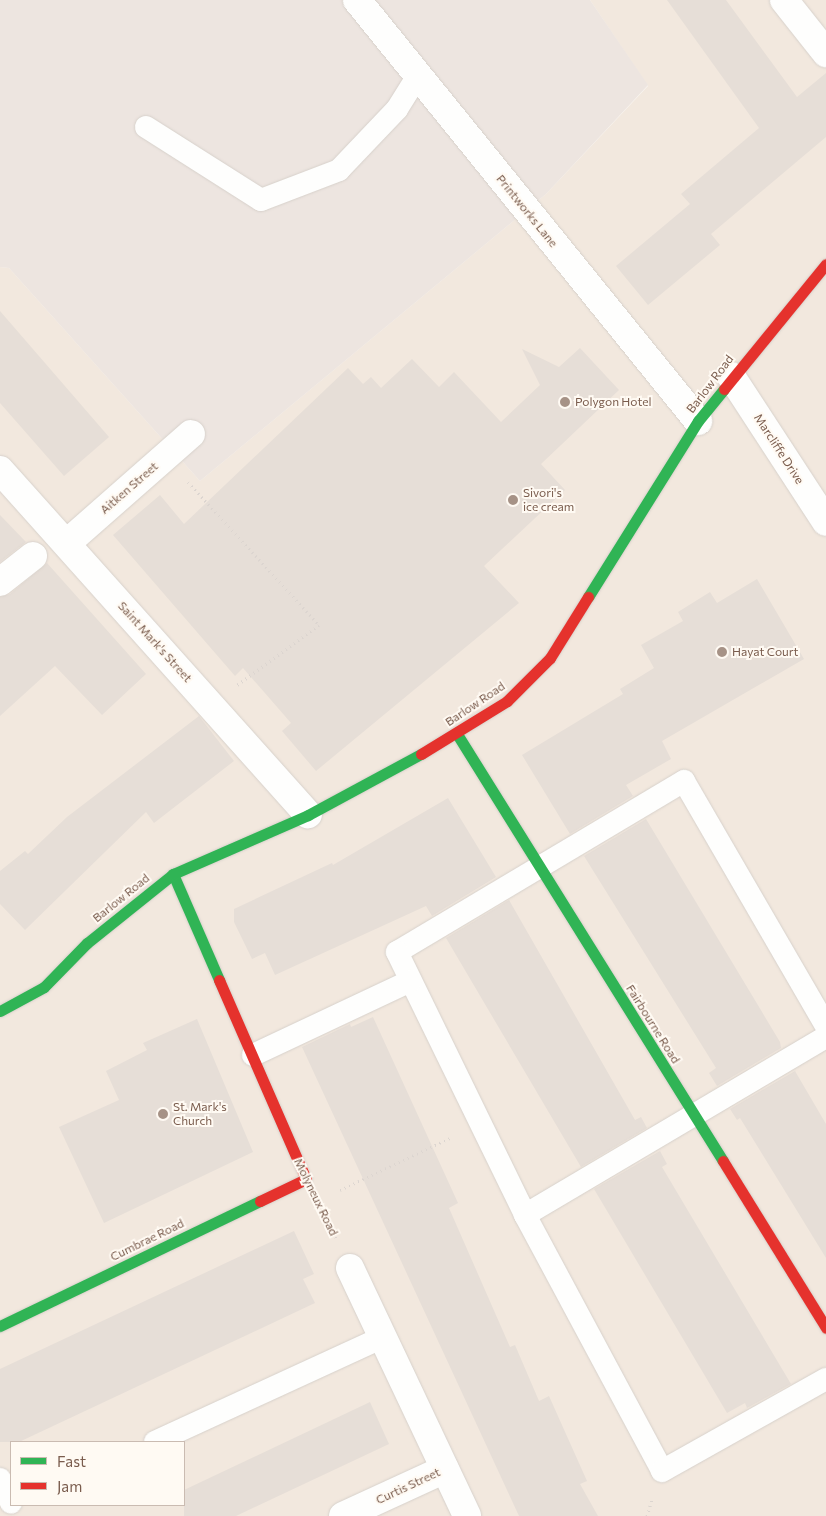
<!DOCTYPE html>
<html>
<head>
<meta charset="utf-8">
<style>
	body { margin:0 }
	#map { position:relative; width:826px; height:1516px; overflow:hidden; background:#f9f5f0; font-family:Commissioner,sans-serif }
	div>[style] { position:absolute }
	.residential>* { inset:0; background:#f2e8de }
	.industrial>* { inset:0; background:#ede5e0 }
	.building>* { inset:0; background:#e6ded7 }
	.path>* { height:3px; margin-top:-1.5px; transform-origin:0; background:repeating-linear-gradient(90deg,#dcd5d0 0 1px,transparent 0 5px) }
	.roads { filter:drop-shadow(0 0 1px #d7d1cb) drop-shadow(0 0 1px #d7d1cb) }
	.lane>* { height:22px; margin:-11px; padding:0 11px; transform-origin:11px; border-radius:11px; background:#fefefd }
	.street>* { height:28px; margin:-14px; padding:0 14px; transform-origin:14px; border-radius:14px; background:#fefefd }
	.fast>* { height:11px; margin:-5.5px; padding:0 5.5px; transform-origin:5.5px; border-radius:5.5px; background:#30b455 }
	.jam>* { height:11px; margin:-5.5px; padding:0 5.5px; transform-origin:5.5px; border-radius:5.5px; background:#e5322d }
	.dots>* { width:14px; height:14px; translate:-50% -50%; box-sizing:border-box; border:2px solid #fffaf3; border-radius:50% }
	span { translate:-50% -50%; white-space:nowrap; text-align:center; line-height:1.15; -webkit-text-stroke:4px #fffaf3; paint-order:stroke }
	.street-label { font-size:12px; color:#7a5c4d }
	.poi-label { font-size:12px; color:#7a5c4d }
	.left { translate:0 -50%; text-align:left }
	.legend { position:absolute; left:10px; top:1441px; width:175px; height:65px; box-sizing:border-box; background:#fffaf3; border:1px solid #cabbb1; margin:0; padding:6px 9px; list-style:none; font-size:15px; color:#7a5c4d }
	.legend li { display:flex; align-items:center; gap:10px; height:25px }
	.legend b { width:25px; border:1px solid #cabbb1 }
</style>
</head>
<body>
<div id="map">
	<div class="residential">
		<i style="clip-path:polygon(evenodd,590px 0,826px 0,826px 1516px,0 1516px,0 267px,9px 268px,200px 481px,546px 194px,648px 86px,590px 0,11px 1442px,184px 1442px,184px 1505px,11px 1505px,11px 1442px)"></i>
	</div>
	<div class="industrial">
		<i style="clip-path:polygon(0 0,590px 0,648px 85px,546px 194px,200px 481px,9px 268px,0 267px)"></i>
	</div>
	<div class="building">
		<i style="clip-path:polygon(667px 0,726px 0,797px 97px,826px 73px,826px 137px,711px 234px,720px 245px,648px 305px,616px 266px,690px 204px,681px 194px,759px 128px)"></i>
		<i style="clip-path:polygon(0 311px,109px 437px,64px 476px,0 403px)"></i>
		<i style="clip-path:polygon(580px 348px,619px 390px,541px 464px,565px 490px,484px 566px,519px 603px,316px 771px,282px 731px,291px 723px,243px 668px,235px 676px,113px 535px,160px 495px,184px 524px,348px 368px,363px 384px,371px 377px,381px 388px,412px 359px,439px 387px,454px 372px,501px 422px,540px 385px,522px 349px,559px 367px)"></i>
		<i style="clip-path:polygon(0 515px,26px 542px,0 562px)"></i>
		<i style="clip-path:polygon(47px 563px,146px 674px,102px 715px,55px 666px,0 716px,0 597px,10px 594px)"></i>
		<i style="clip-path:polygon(757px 579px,804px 659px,662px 741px,671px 759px,626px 785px,633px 796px,570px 834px,522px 755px,623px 694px,620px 689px,654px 668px,641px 645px,683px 621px,678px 612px,710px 592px,717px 603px)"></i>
		<i style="clip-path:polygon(199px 716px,234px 761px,154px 823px,146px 812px,25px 930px,0 904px,0 871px,25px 851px,28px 854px,67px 817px)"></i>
		<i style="clip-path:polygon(448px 798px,496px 877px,432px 916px,426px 906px,275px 975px,265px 953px,252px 959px,234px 922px,234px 909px,332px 863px,333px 865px)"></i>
		<i style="clip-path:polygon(646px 819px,780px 1042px,781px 1048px,717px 1086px,709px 1073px,716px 1068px,584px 856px)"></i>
		<i style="clip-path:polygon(509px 900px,635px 1120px,641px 1117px,647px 1128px,581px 1167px,446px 938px)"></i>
		<i style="clip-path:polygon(373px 1017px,458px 1203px,449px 1208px,510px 1347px,515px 1345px,539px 1401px,549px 1396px,587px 1481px,580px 1484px,598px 1516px,519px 1516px,302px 1047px,350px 1024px,351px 1027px)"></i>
		<i style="clip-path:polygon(197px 1019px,253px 1152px,104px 1223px,59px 1127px,119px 1100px,106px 1071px,147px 1050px,143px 1043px)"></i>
		<i style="clip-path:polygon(795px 1071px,826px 1124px,826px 1258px,740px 1118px,737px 1120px,730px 1109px)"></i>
		<i style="clip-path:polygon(660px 1151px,667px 1164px,662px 1167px,791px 1384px,747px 1408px,745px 1403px,727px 1413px,594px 1189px)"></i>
		<i style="clip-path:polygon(294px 1231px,314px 1274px,303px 1279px,315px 1303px,19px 1442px,0 1442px,0 1369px)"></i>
		<i style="clip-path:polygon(370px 1402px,389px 1444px,236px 1516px,184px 1516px,184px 1490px)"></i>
	</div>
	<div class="path">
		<i style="left:188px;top:482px;width:194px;rotate:47.5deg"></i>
		<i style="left:319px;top:625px;width:102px;rotate:143.8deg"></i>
		<i style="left:340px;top:1190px;width:124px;rotate:-25.3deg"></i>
		<i style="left:322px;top:1210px;width:31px;rotate:63deg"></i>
		<i style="left:647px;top:1516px;width:17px;rotate:-73deg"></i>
	</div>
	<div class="roads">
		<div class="lane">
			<i style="left:146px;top:127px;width:136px;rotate:32.4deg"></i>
			<i style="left:261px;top:200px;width:84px;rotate:-21deg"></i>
			<i style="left:339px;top:170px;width:84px;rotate:-46.4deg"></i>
			<i style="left:397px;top:109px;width:40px;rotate:-58deg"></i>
			<i style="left:826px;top:1026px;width:283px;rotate:-120.1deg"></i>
			<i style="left:684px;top:781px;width:334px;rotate:149.2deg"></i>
			<i style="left:397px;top:952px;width:292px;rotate:64deg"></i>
			<i style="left:525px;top:1215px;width:290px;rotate:61.8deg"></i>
			<i style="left:662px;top:1471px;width:188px;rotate:-29.3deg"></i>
			<i style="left:253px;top:1055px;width:174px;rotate:-25.2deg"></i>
			<i style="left:525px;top:1215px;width:350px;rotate:-30.6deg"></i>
			<i style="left:155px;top:1442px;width:251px;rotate:-24.7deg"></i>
			<i style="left:0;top:1479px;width:26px;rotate:65deg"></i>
		</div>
		<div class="street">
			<i style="left:357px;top:0;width:542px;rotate:50.99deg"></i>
			<i style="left:784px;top:0;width:68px;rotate:51.6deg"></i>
			<i style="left:731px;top:376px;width:174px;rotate:56.9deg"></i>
			<i style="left:0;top:470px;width:462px;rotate:48.2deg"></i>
			<i style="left:67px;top:543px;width:165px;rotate:-41.3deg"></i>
			<i style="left:0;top:582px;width:42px;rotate:-38.2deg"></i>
			<i style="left:350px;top:1268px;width:274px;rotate:64.7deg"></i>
			<i style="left:343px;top:1516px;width:112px;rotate:-24.7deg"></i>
		</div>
		<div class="fast">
			<i style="left:588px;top:597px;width:208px;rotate:-58deg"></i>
			<i style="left:698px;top:421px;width:41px;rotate:-50.9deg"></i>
			<i style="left:457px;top:734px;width:503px;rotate:58.08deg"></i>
			<i style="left:173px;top:874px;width:116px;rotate:66.5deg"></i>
			<i style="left:0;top:1011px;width:50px;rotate:-28.6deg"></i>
			<i style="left:44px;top:987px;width:62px;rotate:-45.7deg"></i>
			<i style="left:87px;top:943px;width:110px;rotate:-38.7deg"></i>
			<i style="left:173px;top:874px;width:147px;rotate:-23.6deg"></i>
			<i style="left:308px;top:815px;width:128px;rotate:-28.4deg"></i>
			<i style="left:0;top:1326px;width:288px;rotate:-25.7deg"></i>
		</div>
		<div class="jam">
			<i style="left:724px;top:389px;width:161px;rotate:-50.8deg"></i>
			<i style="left:421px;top:754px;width:101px;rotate:-31.6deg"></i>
			<i style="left:507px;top:701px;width:61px;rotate:-45deg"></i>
			<i style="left:550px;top:658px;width:72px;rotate:-58.1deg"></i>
			<i style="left:219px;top:980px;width:217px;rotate:66.4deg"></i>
			<i style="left:306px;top:1179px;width:51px;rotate:154.4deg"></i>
			<i style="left:723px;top:1161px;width:196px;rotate:58.3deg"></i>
		</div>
	</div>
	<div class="dots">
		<i style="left:565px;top:402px;background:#a69286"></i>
		<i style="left:513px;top:500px;background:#a69286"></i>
		<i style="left:722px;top:652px;background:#a69286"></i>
		<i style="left:163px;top:1114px;background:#a69286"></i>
	</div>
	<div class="street-label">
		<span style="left:527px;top:211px;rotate:51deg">Printworks Lane</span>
		<span style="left:710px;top:384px;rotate:-53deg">Barlow Road</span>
		<span style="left:779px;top:449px;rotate:57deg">Marcliffe Drive</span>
		<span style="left:129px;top:488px;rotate:-41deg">Aitken Street</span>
		<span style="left:155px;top:642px;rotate:48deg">Saint Mark's Street</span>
		<span style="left:475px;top:704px;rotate:-34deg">Barlow Road</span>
		<span style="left:121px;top:898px;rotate:-39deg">Barlow Road</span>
		<span style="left:653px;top:1024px;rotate:58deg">Fairbourne Road</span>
		<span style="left:316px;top:1197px;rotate:64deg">Molyneux Road</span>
		<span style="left:147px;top:1240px;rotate:-26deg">Cumbrae Road</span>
		<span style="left:408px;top:1486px;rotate:-25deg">Curtis Street</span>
	</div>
	<div class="poi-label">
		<span class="left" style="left:575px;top:402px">Polygon Hotel</span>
		<span class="left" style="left:523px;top:500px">Sivori's<br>ice cream</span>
		<span class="left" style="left:732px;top:652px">Hayat Court</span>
		<span class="left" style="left:173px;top:1114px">St. Mark's<br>Church</span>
	</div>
	<ul class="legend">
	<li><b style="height:6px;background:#30b455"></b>Fast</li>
	<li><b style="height:6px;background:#e5322d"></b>Jam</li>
	</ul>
</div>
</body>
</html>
